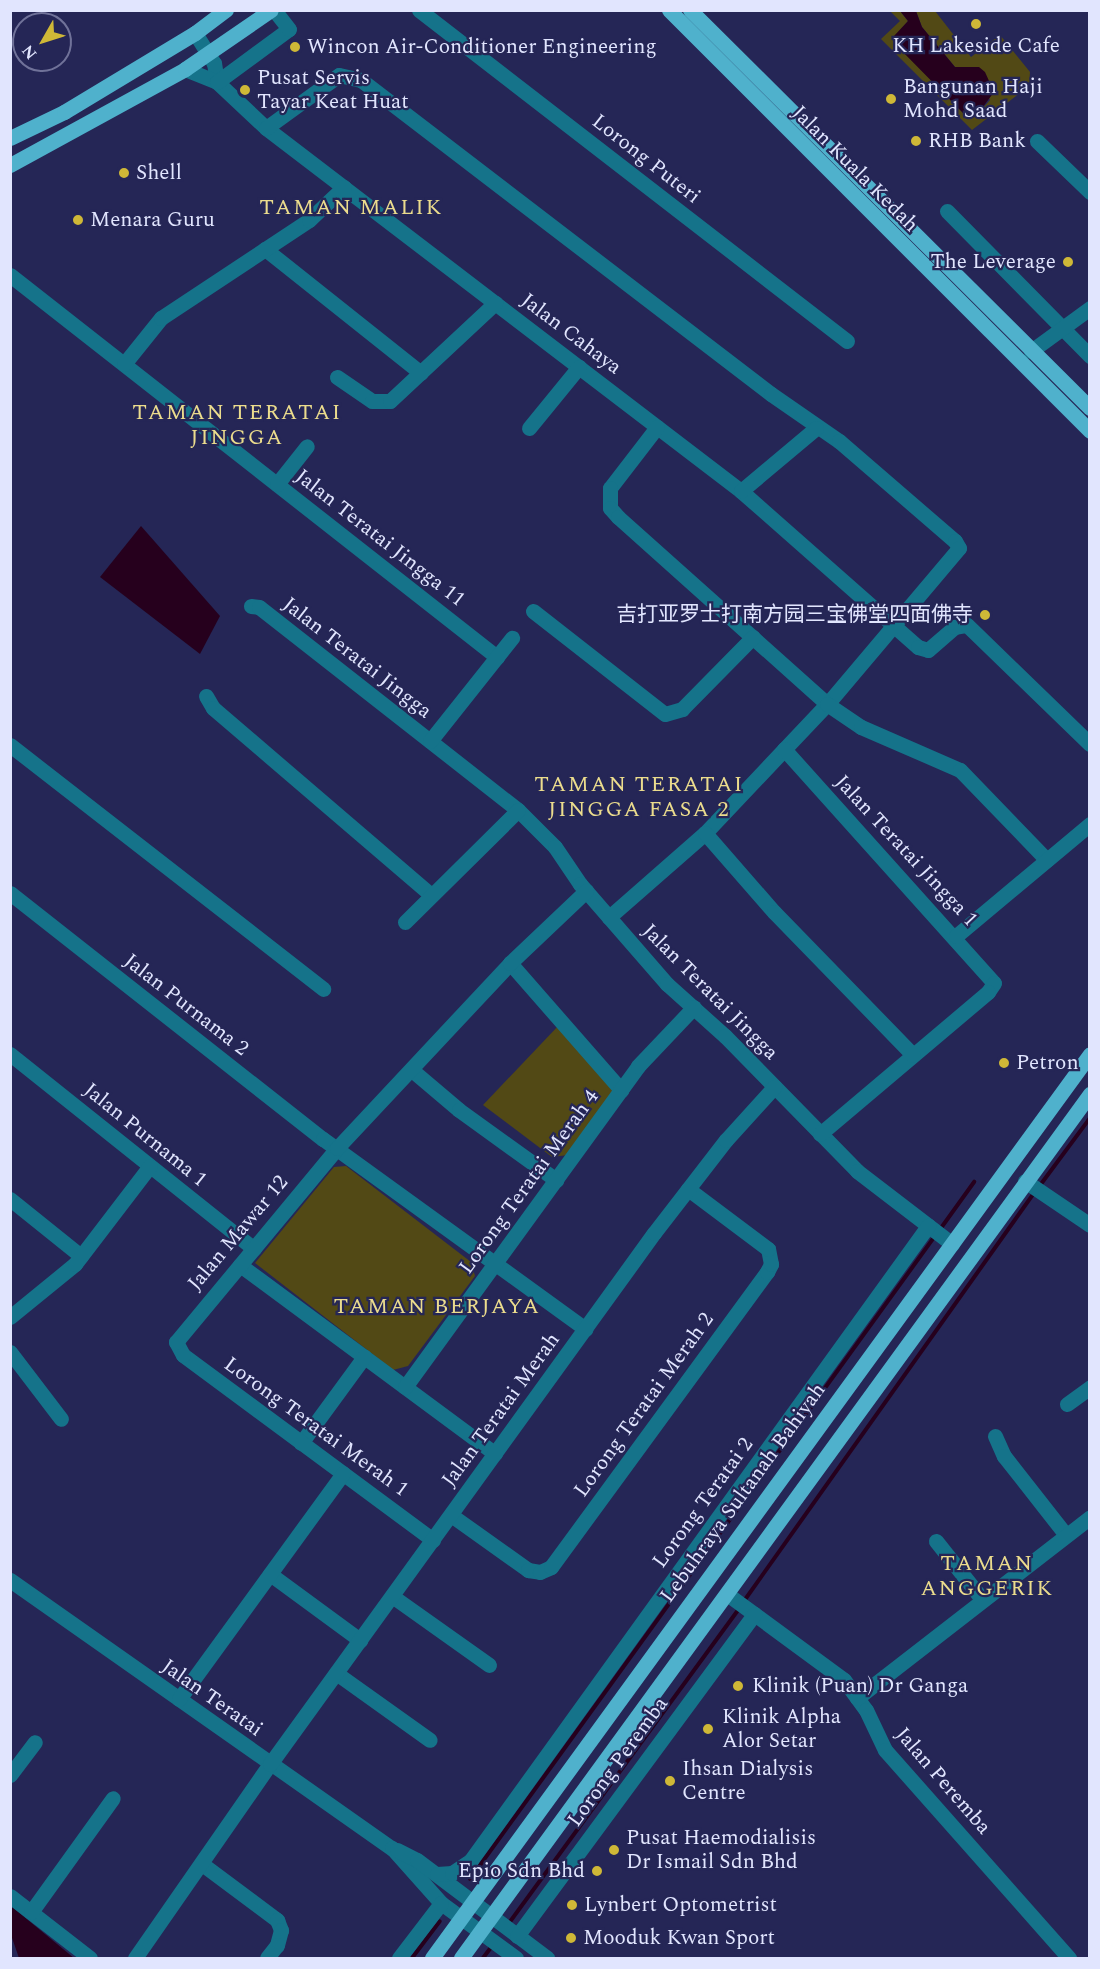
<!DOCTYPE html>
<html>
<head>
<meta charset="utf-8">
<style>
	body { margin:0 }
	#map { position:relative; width:1100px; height:1969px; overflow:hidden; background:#252656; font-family:Spectral,"Noto Sans SC",serif }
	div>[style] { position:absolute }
	.green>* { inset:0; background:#524915 }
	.water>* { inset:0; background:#26001d }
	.stream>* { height:4px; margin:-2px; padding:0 2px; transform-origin:2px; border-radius:2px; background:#26001d }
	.minor>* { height:15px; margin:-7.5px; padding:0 7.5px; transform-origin:7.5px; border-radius:7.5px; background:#15738a }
	.major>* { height:15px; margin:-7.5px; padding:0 7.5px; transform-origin:7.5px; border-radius:7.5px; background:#4fb1cc }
	.dots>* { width:16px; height:16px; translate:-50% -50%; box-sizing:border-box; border:3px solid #252656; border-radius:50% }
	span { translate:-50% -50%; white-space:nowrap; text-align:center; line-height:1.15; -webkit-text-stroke:4.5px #252656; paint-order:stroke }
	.poi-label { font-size:21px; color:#e1e5fe }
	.left { translate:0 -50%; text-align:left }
	.right { translate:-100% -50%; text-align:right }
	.street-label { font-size:21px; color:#e1e5fe }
	.neighbourhood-label { font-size:22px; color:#ebdc8d; letter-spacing:1.5px }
	.frame { position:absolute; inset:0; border:12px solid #e1e5fe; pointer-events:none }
	.north { position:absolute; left:12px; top:12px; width:60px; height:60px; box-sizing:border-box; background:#252656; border:2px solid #707299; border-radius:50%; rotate:231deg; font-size:16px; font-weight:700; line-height:24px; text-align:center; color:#e1e5fe }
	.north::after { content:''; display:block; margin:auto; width:21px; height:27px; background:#cfb837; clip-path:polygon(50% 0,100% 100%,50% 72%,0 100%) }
</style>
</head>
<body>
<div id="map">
	<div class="green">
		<i style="clip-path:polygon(890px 11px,900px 11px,908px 21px,897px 34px,895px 43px,964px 114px,977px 115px,990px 100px,973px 67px,955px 67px,922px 27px,916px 11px,935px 11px,971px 57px,1000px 35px,1030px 72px,1029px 86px,972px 130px,881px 39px,900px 21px)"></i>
		<i style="clip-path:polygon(560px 1024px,615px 1089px,568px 1155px,552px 1157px,483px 1105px)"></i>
		<i style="clip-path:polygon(346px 1166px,471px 1262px,475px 1276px,408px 1366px,393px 1370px,255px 1263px,334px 1167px)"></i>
	</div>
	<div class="water">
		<i style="clip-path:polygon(900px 11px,916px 11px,922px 27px,955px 67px,979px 67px,985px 72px,994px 92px,977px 115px,964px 114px,897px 46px,894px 36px,908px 21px)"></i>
		<i style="clip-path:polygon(141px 526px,220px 616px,200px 654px,100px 577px)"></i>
		<i style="clip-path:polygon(11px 1906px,74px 1958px,19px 1958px,11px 1935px)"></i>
	</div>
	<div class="stream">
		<i style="left:1041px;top:1184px;width:82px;rotate:-53.4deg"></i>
		<i style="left:941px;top:1228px;width:57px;rotate:-54.3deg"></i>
		<i style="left:744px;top:1601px;width:498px;rotate:-54.6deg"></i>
		<i style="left:470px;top:1879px;width:789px;rotate:-54.13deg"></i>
		<i style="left:509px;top:1923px;width:391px;rotate:-53.8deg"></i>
		<i style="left:412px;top:1958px;width:46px;rotate:-52.9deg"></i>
		<i style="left:483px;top:1958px;width:15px;rotate:-53deg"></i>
	</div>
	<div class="minor">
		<i style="left:419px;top:10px;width:541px;rotate:37.72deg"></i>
		<i style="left:195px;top:33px;width:36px;rotate:58deg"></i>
		<i style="left:214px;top:63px;width:19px;rotate:81deg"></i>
		<i style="left:185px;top:69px;width:35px;rotate:22deg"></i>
		<i style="left:217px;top:82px;width:67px;rotate:43.2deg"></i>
		<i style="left:266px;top:128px;width:598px;rotate:37.39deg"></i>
		<i style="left:741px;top:491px;width:236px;rotate:41.4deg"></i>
		<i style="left:918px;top:647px;width:10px;rotate:17deg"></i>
		<i style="left:928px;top:650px;width:35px;rotate:-41deg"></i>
		<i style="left:954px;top:627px;width:13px;rotate:-9deg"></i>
		<i style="left:967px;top:625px;width:171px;rotate:44.1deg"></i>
		<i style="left:217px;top:82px;width:89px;rotate:-36.4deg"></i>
		<i style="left:289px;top:29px;width:24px;rotate:-128deg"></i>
		<i style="left:266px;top:128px;width:90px;rotate:-36deg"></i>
		<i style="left:339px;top:75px;width:23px;rotate:13deg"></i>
		<i style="left:361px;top:80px;width:516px;rotate:37.45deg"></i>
		<i style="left:771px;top:394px;width:83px;rotate:34.7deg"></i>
		<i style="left:839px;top:441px;width:153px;rotate:40.8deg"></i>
		<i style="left:955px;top:541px;width:8px;rotate:60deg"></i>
		<i style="left:959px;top:548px;width:204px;rotate:130.2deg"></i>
		<i style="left:827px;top:704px;width:178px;rotate:133.4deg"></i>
		<i style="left:705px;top:833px;width:128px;rotate:138.8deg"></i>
		<i style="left:1037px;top:141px;width:74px;rotate:43.9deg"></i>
		<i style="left:947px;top:211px;width:204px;rotate:45.4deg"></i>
		<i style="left:265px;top:249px;width:199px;rotate:38.5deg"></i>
		<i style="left:10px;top:275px;width:619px;rotate:38.11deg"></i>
		<i style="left:1031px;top:351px;width:73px;rotate:-36.1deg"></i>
		<i style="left:124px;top:364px;width:59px;rotate:-51.2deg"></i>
		<i style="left:161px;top:318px;width:178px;rotate:-33.5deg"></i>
		<i style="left:309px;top:220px;width:48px;rotate:-43.3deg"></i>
		<i style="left:337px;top:377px;width:42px;rotate:34.4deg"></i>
		<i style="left:372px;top:401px;width:18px"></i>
		<i style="left:390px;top:401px;width:144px;rotate:-43deg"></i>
		<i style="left:657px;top:427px;width:77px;rotate:127.6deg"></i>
		<i style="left:610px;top:488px;width:20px;rotate:90deg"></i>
		<i style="left:610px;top:508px;width:12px;rotate:48deg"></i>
		<i style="left:618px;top:517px;width:280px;rotate:41.8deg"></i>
		<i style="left:827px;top:704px;width:41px;rotate:34.1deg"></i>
		<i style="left:861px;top:727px;width:108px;rotate:23.5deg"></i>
		<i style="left:960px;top:770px;width:125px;rotate:46deg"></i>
		<i style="left:529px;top:428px;width:79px;rotate:-50.7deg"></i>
		<i style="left:277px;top:484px;width:48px;rotate:-51.7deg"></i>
		<i style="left:741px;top:491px;width:98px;rotate:-40deg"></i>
		<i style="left:251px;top:606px;width:8px;rotate:7deg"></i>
		<i style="left:259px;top:607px;width:329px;rotate:38.1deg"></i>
		<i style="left:518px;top:810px;width:52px;rotate:45deg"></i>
		<i style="left:555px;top:847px;width:45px;rotate:56deg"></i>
		<i style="left:580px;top:884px;width:133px;rotate:49deg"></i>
		<i style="left:667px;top:984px;width:78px;rotate:41.9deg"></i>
		<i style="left:725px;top:1036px;width:189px;rotate:45.6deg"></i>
		<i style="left:857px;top:1171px;width:120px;rotate:37.5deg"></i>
		<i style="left:533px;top:611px;width:167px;rotate:38deg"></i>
		<i style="left:665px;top:714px;width:18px;rotate:-16deg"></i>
		<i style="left:682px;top:709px;width:101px;rotate:-45.4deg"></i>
		<i style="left:206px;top:696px;width:14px;rotate:60deg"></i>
		<i style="left:213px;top:708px;width:286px;rotate:40.6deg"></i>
		<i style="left:430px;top:741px;width:132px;rotate:-51.5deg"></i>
		<i style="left:10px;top:745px;width:397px;rotate:37.9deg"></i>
		<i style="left:784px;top:749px;width:314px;rotate:48.1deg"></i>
		<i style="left:994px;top:983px;width:11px;rotate:124deg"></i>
		<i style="left:988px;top:992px;width:220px;rotate:139.8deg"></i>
		<i style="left:705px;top:833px;width:105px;rotate:48.9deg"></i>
		<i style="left:774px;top:912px;width:199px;rotate:45.8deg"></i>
		<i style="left:10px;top:893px;width:398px;rotate:38.2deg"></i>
		<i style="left:323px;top:1139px;width:324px;rotate:35.9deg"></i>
		<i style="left:405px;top:922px;width:159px;rotate:-44.7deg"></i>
		<i style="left:956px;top:936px;width:175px;rotate:-39.9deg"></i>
		<i style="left:510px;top:963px;width:169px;rotate:48.8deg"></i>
		<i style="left:10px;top:1054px;width:312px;rotate:38.6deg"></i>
		<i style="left:413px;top:1071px;width:60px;rotate:40.3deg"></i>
		<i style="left:459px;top:1110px;width:120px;rotate:35.8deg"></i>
		<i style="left:1025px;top:1181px;width:78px;rotate:34.1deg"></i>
		<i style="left:10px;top:1199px;width:91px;rotate:38.8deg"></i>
		<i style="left:240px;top:1265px;width:317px;rotate:36.5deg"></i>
		<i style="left:10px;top:1317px;width:84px;rotate:-39.2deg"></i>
		<i style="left:75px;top:1264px;width:123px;rotate:-52.6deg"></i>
		<i style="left:10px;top:1352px;width:84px;rotate:52.7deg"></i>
		<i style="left:405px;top:1387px;width:397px;rotate:-54deg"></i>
		<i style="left:638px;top:1066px;width:81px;rotate:-46.5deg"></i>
		<i style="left:1067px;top:1404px;width:29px;rotate:-36deg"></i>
		<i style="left:995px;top:1436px;width:22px;rotate:66deg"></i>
		<i style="left:1004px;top:1456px;width:100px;rotate:51.9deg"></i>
		<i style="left:301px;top:1443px;width:107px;rotate:-53.8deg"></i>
		<i style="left:451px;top:1515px;width:95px;rotate:35.5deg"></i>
		<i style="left:528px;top:1570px;width:12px;rotate:9deg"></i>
		<i style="left:540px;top:1572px;width:12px;rotate:-24deg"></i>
		<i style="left:551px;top:1567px;width:366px;rotate:-53.8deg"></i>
		<i style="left:767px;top:1272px;width:9px;rotate:-63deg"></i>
		<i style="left:771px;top:1264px;width:15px;rotate:-101deg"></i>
		<i style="left:768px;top:1249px;width:100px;rotate:-143.1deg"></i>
		<i style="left:433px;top:1540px;width:311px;rotate:-143.5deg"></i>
		<i style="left:183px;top:1355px;width:15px;rotate:-118deg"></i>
		<i style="left:176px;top:1342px;width:252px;rotate:-50.3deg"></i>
		<i style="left:337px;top:1148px;width:253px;rotate:-46.9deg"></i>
		<i style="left:510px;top:963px;width:105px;rotate:-43.5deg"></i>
		<i style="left:936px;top:1541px;width:74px;rotate:51.6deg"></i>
		<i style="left:270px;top:1574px;width:112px;rotate:36.3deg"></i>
		<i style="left:10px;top:1580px;width:467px;rotate:35.1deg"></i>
		<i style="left:392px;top:1848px;width:74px;rotate:48.3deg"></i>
		<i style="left:441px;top:1903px;width:93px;rotate:36.3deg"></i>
		<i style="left:727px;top:1594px;width:145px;rotate:36.3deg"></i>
		<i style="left:844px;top:1680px;width:37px;rotate:54deg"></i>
		<i style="left:866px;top:1710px;width:44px;rotate:64.6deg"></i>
		<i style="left:885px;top:1750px;width:278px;rotate:48.5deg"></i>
		<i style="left:392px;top:1596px;width:119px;rotate:35.4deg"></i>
		<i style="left:336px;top:1673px;width:115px;rotate:35.5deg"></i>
		<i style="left:857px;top:1698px;width:295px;rotate:-37.8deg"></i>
		<i style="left:179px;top:1699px;width:279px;rotate:-54deg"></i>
		<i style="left:10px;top:1775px;width:41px;rotate:-52.9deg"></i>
		<i style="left:397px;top:1850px;width:22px;rotate:27deg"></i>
		<i style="left:417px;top:1860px;width:163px;rotate:37deg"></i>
		<i style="left:202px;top:1864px;width:94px;rotate:36.7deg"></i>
		<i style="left:277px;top:1920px;width:11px;rotate:68deg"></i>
		<i style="left:281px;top:1930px;width:16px;rotate:105deg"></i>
		<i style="left:277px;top:1945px;width:16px;rotate:128deg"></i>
		<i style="left:437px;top:1874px;width:15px;rotate:-4deg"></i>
		<i style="left:452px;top:1873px;width:23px;rotate:-34deg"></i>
		<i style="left:471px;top:1860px;width:782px;rotate:-54.22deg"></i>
		<i style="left:10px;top:1896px;width:101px;rotate:37.8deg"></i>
		<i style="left:31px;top:1912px;width:140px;rotate:-54.3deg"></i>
		<i style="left:517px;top:1936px;width:400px;rotate:-53.6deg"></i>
		<i style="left:135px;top:1958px;width:236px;rotate:-55.2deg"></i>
		<i style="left:270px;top:1764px;width:655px;rotate:-54.13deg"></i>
		<i style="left:654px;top:1233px;width:118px;rotate:-52.3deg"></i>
		<i style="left:726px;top:1140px;width:72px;rotate:-47.8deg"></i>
		<i style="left:399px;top:1958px;width:69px;rotate:-52.6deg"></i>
	</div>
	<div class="major">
		<i style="left:669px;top:10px;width:595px;rotate:45deg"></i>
		<i style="left:690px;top:10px;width:564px;rotate:44.86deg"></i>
		<i style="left:10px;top:138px;width:60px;rotate:-25.7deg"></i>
		<i style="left:64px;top:112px;width:153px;rotate:-31.1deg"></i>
		<i style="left:195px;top:33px;width:39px;rotate:-37deg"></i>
		<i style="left:10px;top:165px;width:200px;rotate:-28.7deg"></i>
		<i style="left:185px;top:69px;width:104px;rotate:-34.5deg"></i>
		<i style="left:432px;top:1958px;width:1118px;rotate:-53.95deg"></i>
		<i style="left:461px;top:1958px;width:1069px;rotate:-53.95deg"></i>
	</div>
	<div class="dots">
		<i style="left:976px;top:24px;background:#cfb837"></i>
		<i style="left:295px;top:47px;background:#cfb837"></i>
		<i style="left:245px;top:90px;background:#cfb837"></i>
		<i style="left:891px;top:99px;background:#cfb837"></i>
		<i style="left:916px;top:141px;background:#cfb837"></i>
		<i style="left:124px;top:173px;background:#cfb837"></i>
		<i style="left:78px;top:220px;background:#cfb837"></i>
		<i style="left:1068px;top:262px;background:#cfb837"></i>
		<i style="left:985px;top:615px;background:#cfb837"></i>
		<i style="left:1004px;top:1063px;background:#cfb837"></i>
		<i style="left:738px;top:1686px;background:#cfb837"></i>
		<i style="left:708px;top:1729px;background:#cfb837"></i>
		<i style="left:670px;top:1781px;background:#cfb837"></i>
		<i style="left:614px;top:1850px;background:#cfb837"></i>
		<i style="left:597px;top:1871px;background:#cfb837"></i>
		<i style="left:572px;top:1905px;background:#cfb837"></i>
		<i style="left:571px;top:1938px;background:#cfb837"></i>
	</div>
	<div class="poi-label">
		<span style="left:976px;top:46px">KH Lakeside Cafe</span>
		<span class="left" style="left:307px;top:47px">Wincon Air-Conditioner Engineering</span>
		<span class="left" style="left:257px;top:90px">Pusat Servis<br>Tayar Keat Huat</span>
		<span class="left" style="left:903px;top:99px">Bangunan Haji<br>Mohd Saad</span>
		<span class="left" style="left:928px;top:141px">RHB Bank</span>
		<span class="left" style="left:136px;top:173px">Shell</span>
		<span class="left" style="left:90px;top:220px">Menara Guru</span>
		<span class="right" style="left:1056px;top:262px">The Leverage</span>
		<span class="right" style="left:973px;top:615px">吉打亚罗士打南方园三宝佛堂四面佛寺</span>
		<span class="left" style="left:1016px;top:1063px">Petron</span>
		<span class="left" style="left:752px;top:1686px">Klinik (Puan) Dr Ganga</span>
		<span class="left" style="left:722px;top:1729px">Klinik Alpha<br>Alor Setar</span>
		<span class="left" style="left:682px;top:1781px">Ihsan Dialysis<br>Centre</span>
		<span class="left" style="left:626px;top:1850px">Pusat Haemodialisis<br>Dr Ismail Sdn Bhd</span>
		<span class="right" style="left:585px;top:1871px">Epio Sdn Bhd</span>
		<span class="left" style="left:584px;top:1905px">Lynbert Optometrist</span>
		<span class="left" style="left:583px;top:1938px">Mooduk Kwan Sport</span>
	</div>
	<div class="street-label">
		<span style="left:646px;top:159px;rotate:38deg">Lorong Puteri</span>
		<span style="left:855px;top:169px;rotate:45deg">Jalan Kuala Kedah</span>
		<span style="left:571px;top:334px;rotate:37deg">Jalan Cahaya</span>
		<span style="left:380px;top:538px;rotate:38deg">Jalan Teratai Jingga 11</span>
		<span style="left:357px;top:658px;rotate:38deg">Jalan Teratai Jingga</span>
		<span style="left:906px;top:851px;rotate:47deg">Jalan Teratai Jingga 1</span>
		<span style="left:710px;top:992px;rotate:45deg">Jalan Teratai Jingga</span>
		<span style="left:186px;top:1005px;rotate:38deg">Jalan Purnama 2</span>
		<span style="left:145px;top:1135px;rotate:39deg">Jalan Purnama 1</span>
		<span style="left:529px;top:1182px;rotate:-54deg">Lorong Teratai Merah 4</span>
		<span style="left:238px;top:1233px;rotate:-50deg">Jalan Mawar 12</span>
		<span style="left:644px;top:1405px;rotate:-54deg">Lorong Teratai Merah 2</span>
		<span style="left:501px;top:1410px;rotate:-54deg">Jalan Teratai Merah</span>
		<span style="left:316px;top:1427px;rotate:36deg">Lorong Teratai Merah 1</span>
		<span style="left:743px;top:1493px;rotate:-54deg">Lebuhraya Sultanah Bahiyah</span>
		<span style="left:703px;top:1503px;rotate:-54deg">Lorong Teratai 2</span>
		<span style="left:212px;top:1698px;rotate:35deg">Jalan Teratai</span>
		<span style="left:618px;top:1762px;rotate:-54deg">Lorong Peremba</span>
		<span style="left:943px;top:1781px;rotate:49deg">Jalan Peremba</span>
	</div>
	<div class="neighbourhood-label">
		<span style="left:351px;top:208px">TAMAN MALIK</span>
		<span style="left:237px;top:425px">TAMAN TERATAI<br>JINGGA</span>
		<span style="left:639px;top:797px">TAMAN TERATAI<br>JINGGA FASA 2</span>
		<span style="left:437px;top:1307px">TAMAN BERJAYA</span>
		<span style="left:987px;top:1576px">TAMAN<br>ANGGERIK</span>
	</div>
	<div class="frame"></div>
	<div class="north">N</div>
</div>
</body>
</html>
